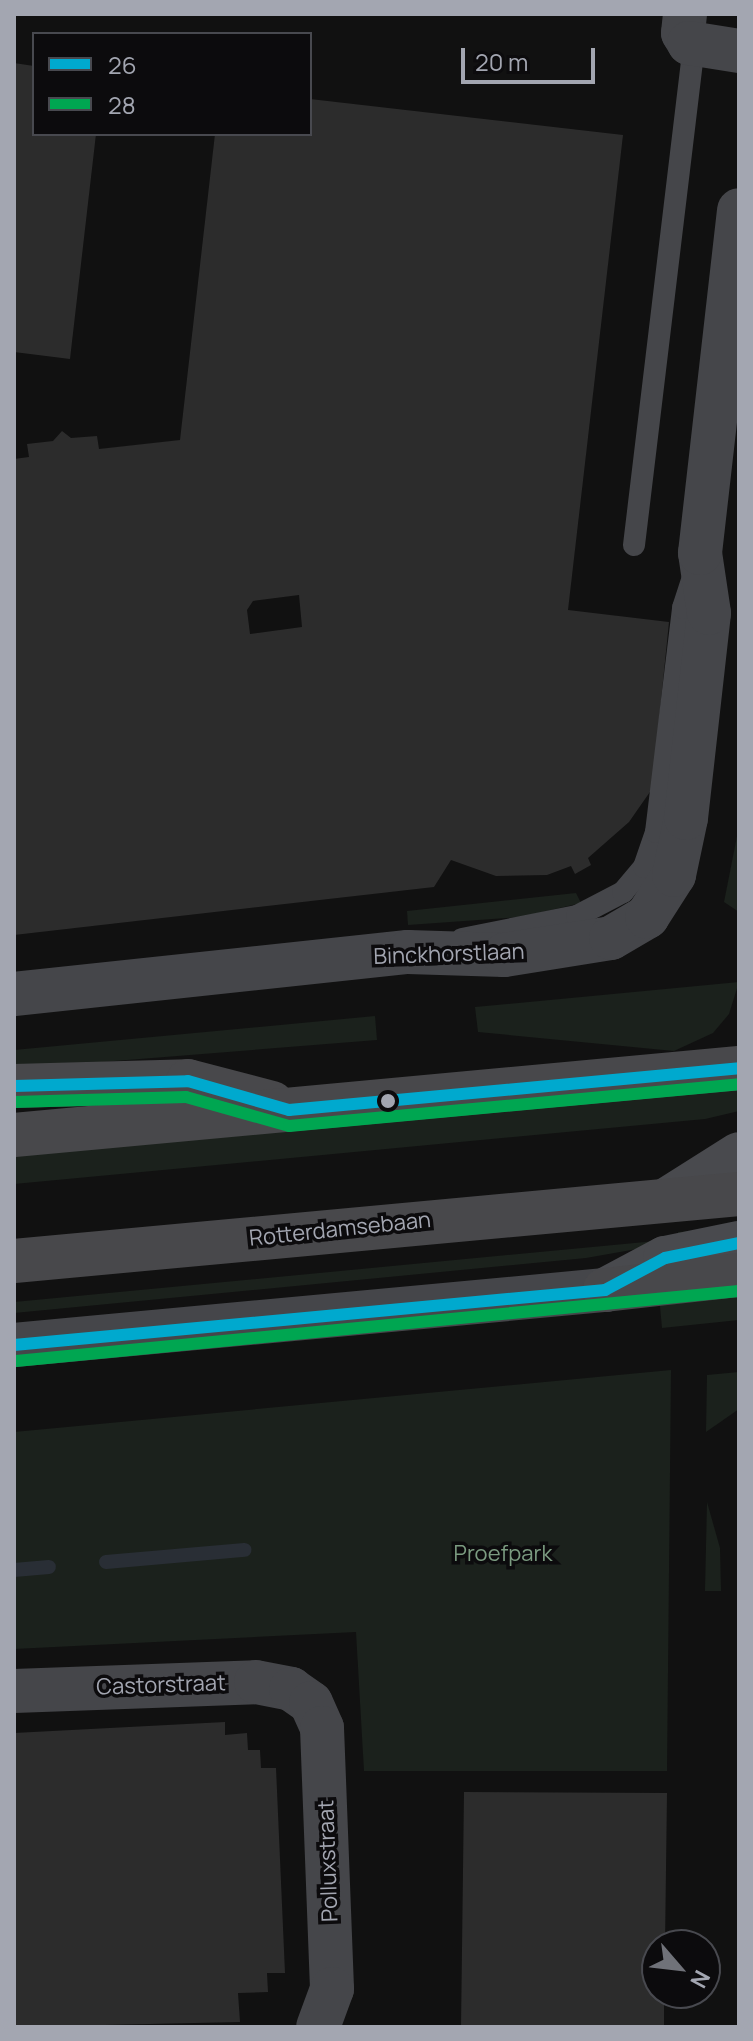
<!DOCTYPE html>
<html>
<head>
<meta charset="utf-8">
<style>
	body { margin:0 }
	#map { position:relative; width:753px; height:2041px; overflow:hidden; background:#111; font-family:Manrope,sans-serif }
	div>[style] { position:absolute }
	.green>* { inset:0; background:#1b211c }
	.stream>* { height:14px; margin:-7px; padding:0 7px; transform-origin:7px; border-radius:7px; background:#292e35 }
	.building>* { inset:0; background:#2c2c2c }
	.service>* { height:22px; margin:-11px; padding:0 11px; transform-origin:11px; border-radius:11px; background:#45464a }
	.minor>* { height:44px; margin:-22px; padding:0 22px; transform-origin:22px; border-radius:22px; background:#45464a }
	.tertiary>* { height:44px; margin:-22px; padding:0 22px; transform-origin:22px; border-radius:22px; background:#45464a }
	.secondary>* { height:44px; margin:-22px; padding:0 22px; transform-origin:22px; border-radius:22px; background:#494a4e }
	.primary>* { height:44px; margin:-22px; padding:0 22px; transform-origin:22px; border-radius:22px; background:#48484b }
	.bus-1>* { height:12px; margin:-6px; padding:0 6px; transform-origin:6px; border-radius:6px; background:#00a9ce }
	.bus-2>* { height:12px; margin:-6px; padding:0 6px; transform-origin:6px; border-radius:6px; background:#00a651 }
	.dots>* { width:22px; height:22px; translate:-50% -50%; box-sizing:border-box; border:4px solid #0c0b0d; border-radius:50% }
	span { translate:-50% -50%; white-space:nowrap; text-align:center; line-height:1.15; -webkit-text-stroke:7px #0c0b0d; paint-order:stroke }
	.street-label { font-size:22px; color:#a3a6b1 }
	.park-label { font-size:22px; color:#7b9b80 }
	.frame { position:absolute; inset:0; border:16px solid #a3a6b1; pointer-events:none }
	.legend { position:absolute; left:32px; top:32px; width:280px; height:104px; box-sizing:border-box; background:#0c0b0d; border:2px solid #48494f; margin:0; padding:10px 14px; list-style:none; font-size:24px; color:#a3a6b1 }
	.legend li { display:flex; align-items:center; gap:16px; height:40px }
	.legend b { width:40px; border:2px solid #48494f }
	.north { position:absolute; left:641px; top:1929px; width:80px; height:80px; box-sizing:border-box; background:#0c0b0d; border:2px solid #48494f; border-radius:50%; rotate:118deg; font-size:22px; font-weight:700; line-height:32px; text-align:center; color:#a3a6b1 }
	.north::after { content:''; display:block; margin:auto; width:28px; height:36px; background:#707279; clip-path:polygon(50% 0,100% 100%,50% 72%,0 100%) }
	.scale { position:absolute; left:461px; top:48px; width:134px; height:36px; box-sizing:border-box; border:4px solid #a3a6b1; border-top:0; padding-left:10px; font-size:24px; line-height:28px; white-space:nowrap; color:#a3a6b1; -webkit-text-stroke:6px #0c0b0d; paint-order:stroke }
</style>
</head>
<body>
<div id="map">
	<div class="green">
		<i style="clip-path:polygon(739px 826px,739px 912px,724px 902px)"></i>
		<i style="clip-path:polygon(576px 893px,581px 903px,521px 917px,408px 925px,407px 911px)"></i>
		<i style="clip-path:polygon(739px 982px,729px 1014px,713px 1033px,674px 1051px,478px 1032px,475px 1007px)"></i>
		<i style="clip-path:polygon(375px 1016px,377px 1040px,14px 1069px,14px 1050px)"></i>
		<i style="clip-path:polygon(739px 1090px,739px 1111px,705px 1119px,14px 1184px,14px 1156px)"></i>
		<i style="clip-path:polygon(721px 1229px,722px 1234px,586px 1258px,14px 1313px,14px 1302px,677px 1239px,678px 1232px)"></i>
		<i style="clip-path:polygon(739px 1286px,739px 1320px,662px 1328px,659px 1296px)"></i>
		<i style="clip-path:polygon(671px 1370px,667px 1771px,364px 1771px,356px 1632px,14px 1649px,14px 1432px)"></i>
		<i style="clip-path:polygon(739px 1372px,739px 1409px,706px 1432px,707px 1375px)"></i>
		<i style="clip-path:polygon(707px 1502px,720px 1548px,721px 1591px,705px 1591px)"></i>
	</div>
	<div class="stream">
		<i style="left:106px;top:1562px;width:139px;rotate:-5deg"></i>
		<i style="left:14px;top:1570px;width:35px;rotate:-5deg"></i>
	</div>
	<div class="building">
		<i style="clip-path:polygon(14px 63px,34px 66px,34px 134px,96px 134px,70px 359px,14px 352px)"></i>
		<i style="clip-path:polygon(evenodd,310px 99px,623px 135px,568px 610px,669px 622px,652px 789px,629px 822px,588px 858px,591px 865px,575px 874px,571px 866px,547px 875px,496px 876px,451px 860px,434px 887px,14px 935px,14px 459px,29px 457px,27px 444px,53px 441px,62px 431px,71px 438px,97px 436px,99px 449px,180px 440px,215px 134px,310px 134px,310px 99px,299px 595px,302px 627px,250px 634px,247px 610px,253px 601px,299px 595px)"></i>
		<i style="clip-path:polygon(225px 1722px,225px 1735px,247px 1733px,248px 1750px,260px 1750px,261px 1768px,276px 1768px,285px 1973px,267px 1973px,268px 1992px,238px 1993px,240px 2022px,14px 2027px,14px 1733px)"></i>
		<i style="clip-path:polygon(464px 1792px,667px 1793px,665px 1945px,657px 1945px,657px 1993px,664px 1993px,664px 2027px,461px 2027px)"></i>
	</div>
	<div class="service">
		<i style="left:634px;top:545px;width:504px;rotate:-83.16deg"></i>
		<i style="left:462px;top:939px;width:117px;rotate:-11.3deg"></i>
		<i style="left:577px;top:916px;width:52px;rotate:-27.6deg"></i>
		<i style="left:623px;top:892px;width:33px;rotate:-50deg"></i>
		<i style="left:644px;top:867px;width:37px;rotate:-71deg"></i>
		<i style="left:656px;top:832px;width:226px;rotate:-83.1deg"></i>
		<i style="left:683px;top:608px;width:36px;rotate:-72deg"></i>
	</div>
	<div class="minor">
		<i style="left:685px;top:14px;width:19px;rotate:96deg"></i>
		<i style="left:683px;top:33px;width:12px;rotate:59deg"></i>
		<i style="left:689px;top:43px;width:51px;rotate:9.1deg"></i>
		<i style="left:14px;top:994px;width:396px;rotate:-6.1deg"></i>
		<i style="left:408px;top:952px;width:96px;rotate:1.8deg"></i>
		<i style="left:504px;top:955px;width:108px;rotate:-9deg"></i>
		<i style="left:611px;top:938px;width:42px;rotate:-30.3deg"></i>
		<i style="left:647px;top:917px;width:50px;rotate:-57.3deg"></i>
		<i style="left:674px;top:875px;width:58px;rotate:-78.1deg"></i>
		<i style="left:686px;top:818px;width:206px;rotate:-83.6deg"></i>
		<i style="left:709px;top:613px;width:61px;rotate:-98.5deg"></i>
		<i style="left:700px;top:553px;width:345px;rotate:-83.5deg"></i>
		<i style="left:14px;top:1691px;width:242px;rotate:-2.1deg"></i>
		<i style="left:256px;top:1682px;width:36px;rotate:11deg"></i>
		<i style="left:291px;top:1689px;width:24px;rotate:35deg"></i>
		<i style="left:311px;top:1703px;width:27px;rotate:66deg"></i>
		<i style="left:322px;top:1728px;width:261px;rotate:87.8deg"></i>
		<i style="left:332px;top:1989px;width:40px;rotate:110.2deg"></i>
	</div>
	<div class="tertiary">
		<i style="left:14px;top:1345px;width:594px;rotate:-5.32deg"></i>
	</div>
	<div class="secondary">
		<i style="left:666px;top:1200px;width:86px;rotate:-32.2deg"></i>
		<i style="left:605px;top:1290px;width:68px;rotate:-28.1deg"></i>
		<i style="left:665px;top:1258px;width:76px;rotate:-11.5deg"></i>
	</div>
	<div class="primary">
		<i style="left:14px;top:1086px;width:174px;rotate:-1.6deg"></i>
		<i style="left:188px;top:1081px;width:87px;rotate:14.7deg"></i>
		<i style="left:14px;top:1135px;width:728px;rotate:-5.28deg"></i>
		<i style="left:14px;top:1261px;width:728px;rotate:-5.28deg"></i>
		<i style="left:605px;top:1290px;width:135px;rotate:-6.4deg"></i>
	</div>
	<div class="bus-1">
		<i style="left:14px;top:1086px;width:174px;rotate:-1.6deg"></i>
		<i style="left:188px;top:1081px;width:105px;rotate:16deg"></i>
		<i style="left:289px;top:1110px;width:452px;rotate:-5.3deg"></i>
		<i style="left:14px;top:1345px;width:594px;rotate:-5.32deg"></i>
		<i style="left:605px;top:1290px;width:68px;rotate:-28.1deg"></i>
		<i style="left:665px;top:1258px;width:76px;rotate:-11.5deg"></i>
	</div>
	<div class="bus-2">
		<i style="left:14px;top:1102px;width:172px;rotate:-1.7deg"></i>
		<i style="left:186px;top:1097px;width:107px;rotate:15.7deg"></i>
		<i style="left:289px;top:1126px;width:452px;rotate:-5.3deg"></i>
		<i style="left:16px;top:1361px;width:726px;rotate:-5.53deg"></i>
	</div>
	<div class="dots">
		<i style="left:388px;top:1101px;background:#a3a6b1"></i>
	</div>
	<div class="street-label">
		<span style="left:449px;top:954px;rotate:-2deg">Binckhorstlaan</span>
		<span style="left:340px;top:1229px;rotate:-6deg">Rotterdamsebaan</span>
		<span style="left:161px;top:1685px;rotate:-2deg">Castorstraat</span>
		<span style="left:328px;top:1861px;rotate:-92deg">Polluxstraat</span>
	</div>
	<div class="park-label">
		<span style="left:503px;top:1554px">Proefpark</span>
	</div>
	<div class="frame"></div>
	<ul class="legend">
	<li><b style="height:10px;background:#00a9ce"></b>26</li>
	<li><b style="height:10px;background:#00a651"></b>28</li>
	</ul>
	<div class="north">N</div>
	<div class="scale">20 m</div>
</div>
</body>
</html>
